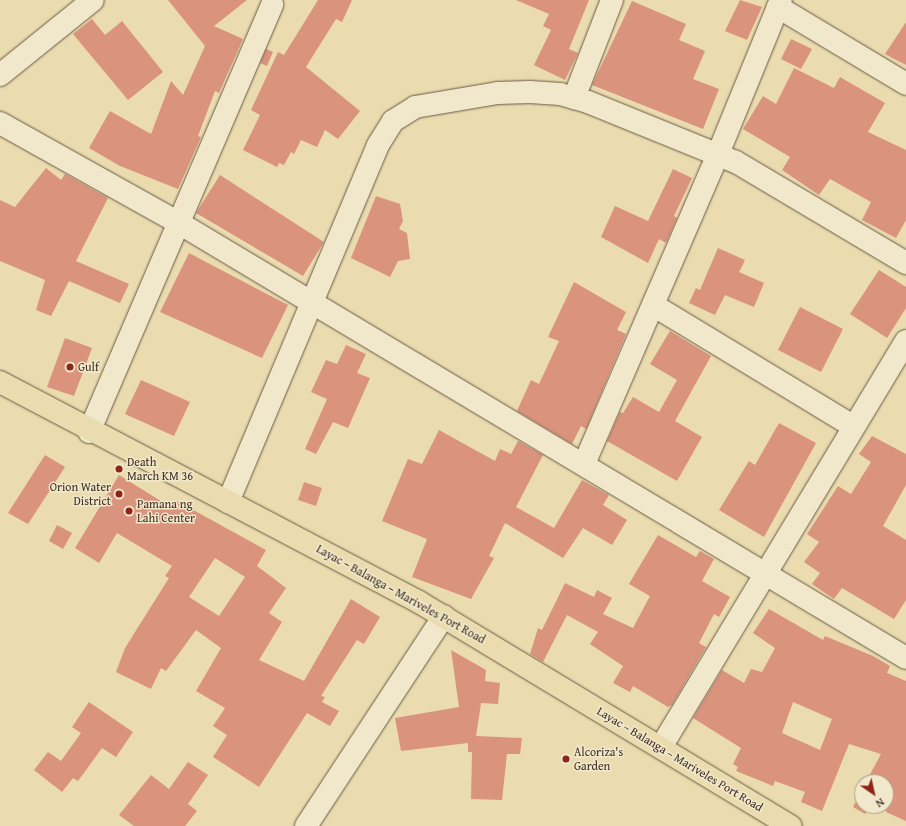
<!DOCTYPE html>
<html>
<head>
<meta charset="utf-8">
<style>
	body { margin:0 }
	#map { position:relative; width:906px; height:826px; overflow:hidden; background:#eadcaf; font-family:"Gentium Book Plus",serif }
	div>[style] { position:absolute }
	.building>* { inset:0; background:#da937c }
	.roads { filter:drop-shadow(0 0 1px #6a5946) drop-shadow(0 0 1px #6a5946) }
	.minor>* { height:22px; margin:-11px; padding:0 11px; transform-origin:11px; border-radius:11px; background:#f1e8cb }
	.major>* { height:22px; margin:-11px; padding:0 11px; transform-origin:11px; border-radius:11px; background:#eadcaf }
	.dots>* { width:11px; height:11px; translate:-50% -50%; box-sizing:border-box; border:2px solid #f1e8cb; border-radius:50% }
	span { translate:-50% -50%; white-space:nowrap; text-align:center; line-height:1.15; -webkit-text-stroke:3px #f1e8cb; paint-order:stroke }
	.poi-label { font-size:12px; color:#402d23 }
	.left { translate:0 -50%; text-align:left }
	.right { translate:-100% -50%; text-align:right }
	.street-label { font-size:12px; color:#402d23 }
	.north { position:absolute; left:854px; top:774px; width:40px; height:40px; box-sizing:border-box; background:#f1e8cb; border:1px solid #aa9d88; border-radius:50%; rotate:146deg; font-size:11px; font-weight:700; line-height:16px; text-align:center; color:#402d23 }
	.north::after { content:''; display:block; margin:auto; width:14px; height:18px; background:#8f2418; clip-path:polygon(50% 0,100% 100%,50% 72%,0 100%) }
</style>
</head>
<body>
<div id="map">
	<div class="building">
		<i style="clip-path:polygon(168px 0,247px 0,214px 26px,243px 39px,219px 93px,215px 91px,198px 136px,201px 137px,178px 189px,120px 166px,89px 148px,110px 111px,151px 134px,171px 81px,183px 95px,205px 46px)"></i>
		<i style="clip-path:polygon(318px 0,352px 0,342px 22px,336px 19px,306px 67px,360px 111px,338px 139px,325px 130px,317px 147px,301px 140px,294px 154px,291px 152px,284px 165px,279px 163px,277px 167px,243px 150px,260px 115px,251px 110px,278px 52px,284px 55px)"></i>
		<i style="clip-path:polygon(516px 0,589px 0,569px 49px,578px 53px,565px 80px,534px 65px,551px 30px,543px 26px,549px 14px)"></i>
		<i style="clip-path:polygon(740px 0,762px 7px,747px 40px,725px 31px)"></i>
		<i style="clip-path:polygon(632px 1px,686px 24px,679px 40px,705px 51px,693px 79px,719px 89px,703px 129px,592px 85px)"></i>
		<i style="clip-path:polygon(92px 19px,105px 35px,122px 21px,163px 72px,128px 100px,73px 34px)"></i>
		<i style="clip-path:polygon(906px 22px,906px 65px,885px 54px)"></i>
		<i style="clip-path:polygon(791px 39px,812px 49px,801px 69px,781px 59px)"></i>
		<i style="clip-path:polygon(266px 49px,273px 52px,267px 66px,260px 63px)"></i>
		<i style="clip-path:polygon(794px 68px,834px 88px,840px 77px,885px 103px,868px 132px,906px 150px,906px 220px,896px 238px,862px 220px,871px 202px,830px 179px,819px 195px,782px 170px,790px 157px,743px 129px,763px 96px,776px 104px)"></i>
		<i style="clip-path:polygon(46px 168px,61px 180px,65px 174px,108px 198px,76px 261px,129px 284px,120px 303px,69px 281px,51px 316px,36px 310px,45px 280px,0 261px,0 200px,15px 207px)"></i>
		<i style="clip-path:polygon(673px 169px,692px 178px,674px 216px,677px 218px,666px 243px,659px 239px,648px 263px,601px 237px,615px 206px,648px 221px)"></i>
		<i style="clip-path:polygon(220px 175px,324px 242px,303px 276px,196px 213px)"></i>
		<i style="clip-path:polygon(376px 196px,400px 204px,403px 221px,399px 229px,407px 233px,410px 259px,398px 261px,390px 277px,351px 258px)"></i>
		<i style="clip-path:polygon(718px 248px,745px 260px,739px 272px,764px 283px,754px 307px,725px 295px,715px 315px,689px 303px,696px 288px,700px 290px)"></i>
		<i style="clip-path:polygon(189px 253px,288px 305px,262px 358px,160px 312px)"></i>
		<i style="clip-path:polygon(879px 270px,906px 287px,906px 308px,887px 338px,850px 314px)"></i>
		<i style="clip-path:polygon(574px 282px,626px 312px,617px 330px,626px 334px,586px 429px,581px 426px,572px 444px,517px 411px,531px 380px,539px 384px,559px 341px,548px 337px)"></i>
		<i style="clip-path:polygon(800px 307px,843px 329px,821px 372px,778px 350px)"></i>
		<i style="clip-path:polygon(670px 331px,711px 356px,675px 421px,702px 437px,677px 481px,607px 441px,620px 412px,623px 413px,633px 397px,659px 412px,677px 380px,650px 364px)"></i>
		<i style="clip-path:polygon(65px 338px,92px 348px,74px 396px,47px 387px)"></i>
		<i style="clip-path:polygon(346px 345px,366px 354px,357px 373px,370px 378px,348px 428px,333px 422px,316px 454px,305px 449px,327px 399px,311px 392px,326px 360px,337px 364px)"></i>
		<i style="clip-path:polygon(141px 380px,190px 402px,174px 436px,125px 414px)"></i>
		<i style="clip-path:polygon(779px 423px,816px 443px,764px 537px,719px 510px,749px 461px,755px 465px)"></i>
		<i style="clip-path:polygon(439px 430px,495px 461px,500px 449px,511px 454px,518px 441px,543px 455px,516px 507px,554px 528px,582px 480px,609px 495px,603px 505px,627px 520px,612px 545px,583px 528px,563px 558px,505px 523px,489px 556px,494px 558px,471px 599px,412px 577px,427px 539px,382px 521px,408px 459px,422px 464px)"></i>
		<i style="clip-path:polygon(872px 436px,906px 454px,906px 485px,883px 526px,906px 540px,906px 600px,894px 619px,842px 588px,834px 599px,812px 584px,820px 573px,804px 562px,819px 542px,807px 534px,838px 486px,851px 494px,871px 462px,859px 454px)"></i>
		<i style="clip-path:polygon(45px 455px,65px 467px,28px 524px,8px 513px)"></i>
		<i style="clip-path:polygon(evenodd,119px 475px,172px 508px,177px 501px,266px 550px,257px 566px,286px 588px,269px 613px,282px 622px,259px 660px,304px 681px,351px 599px,380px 617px,364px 644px,357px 640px,321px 696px,325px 697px,322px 702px,339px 711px,330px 726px,307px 713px,259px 787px,213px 757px,227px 735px,213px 726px,225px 708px,196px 691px,221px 648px,196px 630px,166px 671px,161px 668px,151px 689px,116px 672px,125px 648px,169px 578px,165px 576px,172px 566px,117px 533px,99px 563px,75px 548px,119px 475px,215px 558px,245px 577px,219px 616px,189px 597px,215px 558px)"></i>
		<i style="clip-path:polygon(304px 482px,322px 488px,316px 506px,298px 500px)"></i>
		<i style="clip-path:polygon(57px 525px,72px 533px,63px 549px,49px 541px)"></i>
		<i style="clip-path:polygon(658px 535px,696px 557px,700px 551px,714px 559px,702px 581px,730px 597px,719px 617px,714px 614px,699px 643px,706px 647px,672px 705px,668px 707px,633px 686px,630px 692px,613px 683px,623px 666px,590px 644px,598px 632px,567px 615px,543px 662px,530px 654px,538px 628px,542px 630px,565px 583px,594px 597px,597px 590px,612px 598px,603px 614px,633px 628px,650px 596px,629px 584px)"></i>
		<i style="clip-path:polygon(evenodd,769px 609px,823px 640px,825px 636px,873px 656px,890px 666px,887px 673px,906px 681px,906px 821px,886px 812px,886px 779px,884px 782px,866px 782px,881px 754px,849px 744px,822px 811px,801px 802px,805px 792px,775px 781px,773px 786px,736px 771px,738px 767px,733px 764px,741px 748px,693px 718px,722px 670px,744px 683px,751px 669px,762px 672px,775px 648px,753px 633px,769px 609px,793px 702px,832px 719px,820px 750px,782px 733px,793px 702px)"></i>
		<i style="clip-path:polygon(451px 650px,486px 670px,485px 681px,500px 683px,498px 704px,481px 703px,476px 736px,522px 738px,520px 754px,507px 754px,502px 800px,471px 799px,472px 752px,468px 752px,468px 743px,401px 751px,395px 718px,459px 707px)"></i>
		<i style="clip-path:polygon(89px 702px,133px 732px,116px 757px,102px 748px,78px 781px,73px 778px,62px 792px,34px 770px,48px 752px,61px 761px,81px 733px,72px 727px)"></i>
		<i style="clip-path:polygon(188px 762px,208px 775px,188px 804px,197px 811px,185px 826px,134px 826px,119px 815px,151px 775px,169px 789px)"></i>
		<i style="clip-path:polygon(862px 790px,862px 806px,870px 806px,865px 814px,853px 807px)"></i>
	</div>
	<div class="roads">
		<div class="minor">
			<i style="left:778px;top:7px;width:149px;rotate:31deg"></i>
			<i style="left:0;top:75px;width:119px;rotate:-38.9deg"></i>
			<i style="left:574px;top:98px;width:105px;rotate:-68.8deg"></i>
			<i style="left:0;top:123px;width:205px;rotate:29.2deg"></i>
			<i style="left:179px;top:223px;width:847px;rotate:30.89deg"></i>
			<i style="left:653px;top:305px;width:234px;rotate:31.2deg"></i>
			<i style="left:89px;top:432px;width:465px;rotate:-66.8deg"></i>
			<i style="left:584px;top:464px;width:338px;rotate:-66.6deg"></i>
			<i style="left:718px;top:154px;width:166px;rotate:-67.8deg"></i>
			<i style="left:228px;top:502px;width:387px;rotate:-67.2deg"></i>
			<i style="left:378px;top:145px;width:28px;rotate:-58deg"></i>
			<i style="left:393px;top:121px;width:26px;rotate:-32deg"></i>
			<i style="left:415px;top:107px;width:84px;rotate:-9.6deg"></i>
			<i style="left:498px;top:93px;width:32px;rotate:-2deg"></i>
			<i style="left:530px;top:92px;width:30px;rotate:4deg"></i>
			<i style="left:560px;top:94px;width:29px;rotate:16deg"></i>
			<i style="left:588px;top:102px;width:160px;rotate:22.1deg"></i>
			<i style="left:736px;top:162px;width:198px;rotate:30.7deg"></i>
			<i style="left:661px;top:747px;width:474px;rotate:-58.9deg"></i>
			<i style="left:306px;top:826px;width:251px;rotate:-56.7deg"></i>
		</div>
		<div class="major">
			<i style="left:0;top:382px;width:473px;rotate:27.7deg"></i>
			<i style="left:419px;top:602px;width:434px;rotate:31.1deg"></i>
		</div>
	</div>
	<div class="dots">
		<i style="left:70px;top:367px;background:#8f2418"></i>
		<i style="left:119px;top:469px;background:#8f2418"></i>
		<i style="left:119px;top:494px;background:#8f2418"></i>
		<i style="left:129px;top:511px;background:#8f2418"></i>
		<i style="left:566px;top:759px;background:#8f2418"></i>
	</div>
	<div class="poi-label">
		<span class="left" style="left:78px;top:367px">Gulf</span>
		<span class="left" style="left:127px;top:469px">Death<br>March KM 36</span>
		<span class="right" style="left:111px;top:494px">Orion Water<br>District</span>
		<span class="left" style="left:137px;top:511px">Pamana ng<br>Lahi Center</span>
		<span class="left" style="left:574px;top:759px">Alcoriza's<br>Garden</span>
	</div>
	<div class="street-label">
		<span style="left:401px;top:594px;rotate:29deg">Layac – Balanga – Mariveles Port Road</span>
		<span style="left:680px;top:759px;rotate:31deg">Layac – Balanga – Mariveles Port Road</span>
	</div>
	<div class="north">N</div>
</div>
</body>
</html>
